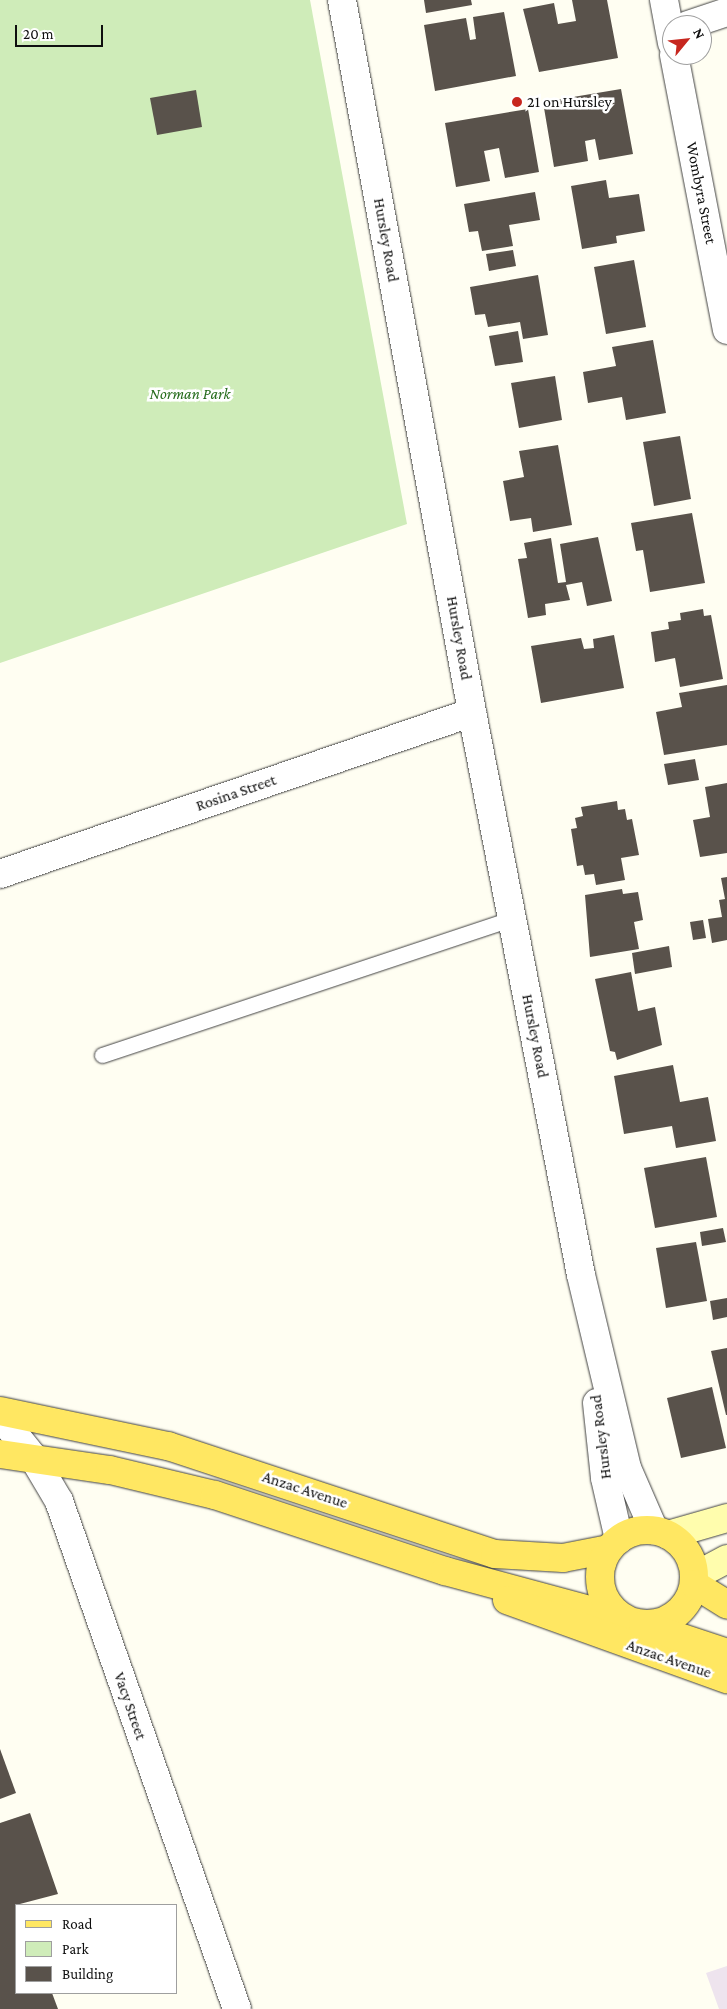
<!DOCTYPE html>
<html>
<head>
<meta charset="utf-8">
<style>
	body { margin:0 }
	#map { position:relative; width:727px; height:2009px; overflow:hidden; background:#fffef2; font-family:"Crimson Pro",serif }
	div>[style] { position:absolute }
	.industrial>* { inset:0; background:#eee4ee }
	.green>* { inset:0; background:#cfecb9 }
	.building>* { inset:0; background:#59524b }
	.roads { filter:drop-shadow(0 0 1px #424242) drop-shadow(0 0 1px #424242) }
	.service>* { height:15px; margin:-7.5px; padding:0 7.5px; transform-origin:7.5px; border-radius:7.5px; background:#fff }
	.minor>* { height:28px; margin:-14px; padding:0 14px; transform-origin:14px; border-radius:14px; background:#fff }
	.tertiary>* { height:28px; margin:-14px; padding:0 14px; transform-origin:14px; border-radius:14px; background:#fff }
	.secondary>* { height:28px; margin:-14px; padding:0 14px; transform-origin:14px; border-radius:14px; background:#fffdad }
	.primary>* { height:28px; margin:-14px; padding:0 14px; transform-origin:14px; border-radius:14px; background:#ffe762 }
	.primary>.ring { margin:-14px; padding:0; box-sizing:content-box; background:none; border:28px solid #ffe762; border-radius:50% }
	.dots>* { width:14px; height:14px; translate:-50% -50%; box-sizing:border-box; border:2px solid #fff; border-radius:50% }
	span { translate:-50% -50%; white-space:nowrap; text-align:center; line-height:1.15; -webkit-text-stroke:5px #fff; paint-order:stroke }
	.poi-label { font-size:16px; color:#0f0f0f }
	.left { translate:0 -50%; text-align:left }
	.street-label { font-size:16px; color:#0f0f0f }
	.park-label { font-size:16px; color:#256b1b; font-style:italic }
	.legend { position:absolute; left:15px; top:1904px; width:162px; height:90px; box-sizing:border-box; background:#fff; border:1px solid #9f9f9f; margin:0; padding:6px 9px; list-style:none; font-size:15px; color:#0f0f0f }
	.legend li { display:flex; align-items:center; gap:10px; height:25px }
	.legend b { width:25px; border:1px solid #9f9f9f }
	.north { position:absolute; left:662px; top:15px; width:50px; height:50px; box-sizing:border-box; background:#fff; border:1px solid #9f9f9f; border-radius:50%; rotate:62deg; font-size:14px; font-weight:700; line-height:20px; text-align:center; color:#0f0f0f }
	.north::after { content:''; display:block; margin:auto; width:18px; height:22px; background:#c7271f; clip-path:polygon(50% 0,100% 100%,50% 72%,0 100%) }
	.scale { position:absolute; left:15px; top:25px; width:88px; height:22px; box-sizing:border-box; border:2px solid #0f0f0f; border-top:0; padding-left:6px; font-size:15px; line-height:18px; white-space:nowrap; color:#0f0f0f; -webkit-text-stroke:4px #fff; paint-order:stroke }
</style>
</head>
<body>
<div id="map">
	<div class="industrial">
		<i style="clip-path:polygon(727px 1966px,727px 2009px,719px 2009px,706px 1973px)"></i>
	</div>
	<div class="green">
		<i style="clip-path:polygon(0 0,310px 0,407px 524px,0 663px)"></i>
	</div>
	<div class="building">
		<i style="clip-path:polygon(424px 0,471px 0,472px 5px,426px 13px)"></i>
		<i style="clip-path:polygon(572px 0,607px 0,618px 58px,539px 72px,523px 9px,554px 3px,558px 24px,576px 21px)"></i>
		<i style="clip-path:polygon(504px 12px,516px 76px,435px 91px,424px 25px,466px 18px,470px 40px,476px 39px,473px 17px)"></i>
		<i style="clip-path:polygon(621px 89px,633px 154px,599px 160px,595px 139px,585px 141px,588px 161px,554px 167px,543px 102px)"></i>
		<i style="clip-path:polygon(196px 90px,202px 127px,157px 135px,150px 98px)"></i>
		<i style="clip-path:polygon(528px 109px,539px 172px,505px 178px,499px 148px,484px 151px,490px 181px,456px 187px,445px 123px)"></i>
		<i style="clip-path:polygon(606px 180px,609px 198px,639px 194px,645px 231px,616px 236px,617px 243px,582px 249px,571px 186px)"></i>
		<i style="clip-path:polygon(535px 192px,540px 220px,509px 225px,513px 246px,482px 251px,478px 231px,469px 232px,464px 204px)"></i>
		<i style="clip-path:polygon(513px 250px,516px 266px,489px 271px,486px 254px)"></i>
		<i style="clip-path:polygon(634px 260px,646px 327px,606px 334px,594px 267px)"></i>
		<i style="clip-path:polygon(538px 275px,548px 335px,523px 339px,520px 322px,488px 327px,485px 314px,475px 315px,470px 287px)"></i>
		<i style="clip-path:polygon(518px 331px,523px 362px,495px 366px,489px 336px)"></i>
		<i style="clip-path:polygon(653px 340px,666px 413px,626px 420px,622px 397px,588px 403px,583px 372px,616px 366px,612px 347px)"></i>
		<i style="clip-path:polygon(555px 376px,562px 420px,519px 428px,511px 383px)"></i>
		<i style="clip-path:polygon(680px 436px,691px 499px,654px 506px,643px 442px)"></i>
		<i style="clip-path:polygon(558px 445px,572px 525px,533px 532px,531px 518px,510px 521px,503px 481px,524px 477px,519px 451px)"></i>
		<i style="clip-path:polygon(692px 513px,705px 583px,650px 592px,643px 550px,636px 551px,631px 523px)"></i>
		<i style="clip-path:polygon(598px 537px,612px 601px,587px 606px,582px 582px,566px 585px,570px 600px,545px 604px,546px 615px,528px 618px,518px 559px,527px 558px,524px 543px,551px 538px,558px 583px,566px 582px,560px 544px)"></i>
		<i style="clip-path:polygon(703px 609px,704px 616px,711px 615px,723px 679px,680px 687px,675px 658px,655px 662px,651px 632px,669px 629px,668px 622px,681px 620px,680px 613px)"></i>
		<i style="clip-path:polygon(614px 635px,624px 688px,541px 703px,531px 646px,581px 638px,584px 649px,594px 648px,593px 639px)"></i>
		<i style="clip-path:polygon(727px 685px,727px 745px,664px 755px,656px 712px,682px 707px,679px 693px)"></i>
		<i style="clip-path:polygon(695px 759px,699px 780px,668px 785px,664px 764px)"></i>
		<i style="clip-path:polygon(727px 783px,727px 853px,700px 857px,693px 820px,710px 817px,705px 787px)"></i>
		<i style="clip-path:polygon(617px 801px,618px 810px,625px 809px,627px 820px,632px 819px,639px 855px,621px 858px,625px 880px,596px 885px,594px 874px,585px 875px,583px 865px,577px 866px,571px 829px,577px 828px,575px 818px,583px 816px,581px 807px)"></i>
		<i style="clip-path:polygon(727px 877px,727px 940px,712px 943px,708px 919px,722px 917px,719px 900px,725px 899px,721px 878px)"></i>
		<i style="clip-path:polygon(622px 889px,623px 894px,638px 892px,643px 920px,634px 922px,639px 949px,590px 957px,585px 895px)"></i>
		<i style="clip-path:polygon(703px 920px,706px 938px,693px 940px,690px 922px)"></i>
		<i style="clip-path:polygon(669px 946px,672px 967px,635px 974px,632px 953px)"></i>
		<i style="clip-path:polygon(631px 972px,638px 1011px,655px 1007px,662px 1045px,617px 1060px,615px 1052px,610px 1051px,595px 979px)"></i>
		<i style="clip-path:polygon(673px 1065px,680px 1102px,708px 1097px,716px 1141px,676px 1148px,672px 1126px,624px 1134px,614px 1076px)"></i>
		<i style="clip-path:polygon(706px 1157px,717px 1217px,655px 1228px,644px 1168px)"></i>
		<i style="clip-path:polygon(723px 1228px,726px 1242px,702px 1246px,700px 1232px)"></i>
		<i style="clip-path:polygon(696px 1242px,707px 1301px,666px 1308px,656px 1248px)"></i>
		<i style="clip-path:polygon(727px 1298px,727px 1317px,713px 1320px,710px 1301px)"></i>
		<i style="clip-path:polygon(727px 1348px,727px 1415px,726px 1415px,711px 1351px)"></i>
		<i style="clip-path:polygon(712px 1387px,726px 1448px,681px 1458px,667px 1398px)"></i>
		<i style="clip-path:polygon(0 1749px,16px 1793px,0 1799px)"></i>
		<i style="clip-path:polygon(30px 1813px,58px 1894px,16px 1905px,16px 1993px,52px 1993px,58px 2009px,0 2009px,0 1823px)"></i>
	</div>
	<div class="roads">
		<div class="service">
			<i style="left:102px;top:1055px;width:433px;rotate:-18.4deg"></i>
		</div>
		<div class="minor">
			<i style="left:664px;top:0;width:44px;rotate:79.5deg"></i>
			<i style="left:688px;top:25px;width:41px;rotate:-18.4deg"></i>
			<i style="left:674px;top:55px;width:280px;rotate:79.1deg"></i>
			<i style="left:0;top:874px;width:499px;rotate:-18.9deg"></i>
			<i style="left:0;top:1416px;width:53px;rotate:51.2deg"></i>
			<i style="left:33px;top:1457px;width:51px;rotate:59.4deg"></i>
			<i style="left:59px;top:1501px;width:538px;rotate:70.69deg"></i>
		</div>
		<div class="tertiary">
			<i style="left:342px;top:0;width:724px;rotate:79.65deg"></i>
			<i style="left:472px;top:712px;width:573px;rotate:79.04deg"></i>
			<i style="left:581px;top:1275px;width:198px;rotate:76.6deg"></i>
			<i style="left:627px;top:1468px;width:68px;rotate:66.5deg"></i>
			<i style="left:597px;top:1403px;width:75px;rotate:83.9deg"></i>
			<i style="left:605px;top:1478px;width:63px;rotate:77.1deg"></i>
		</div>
		<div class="secondary">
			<i style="left:668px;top:1535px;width:61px;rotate:-16.1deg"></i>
			<i style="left:695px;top:1576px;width:36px;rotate:-28deg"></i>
		</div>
		<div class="primary">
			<i style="left:0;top:1411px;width:172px;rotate:11.8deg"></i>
			<i style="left:168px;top:1446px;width:344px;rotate:18.3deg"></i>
			<i style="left:495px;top:1554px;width:68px;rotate:3.4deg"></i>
			<i style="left:563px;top:1558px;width:47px;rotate:-11.1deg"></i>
			<i style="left:0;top:1454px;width:111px;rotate:8.3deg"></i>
			<i style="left:110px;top:1470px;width:108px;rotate:13.4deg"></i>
			<i style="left:215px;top:1495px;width:242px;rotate:18.3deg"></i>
			<i style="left:445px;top:1571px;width:188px;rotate:15.1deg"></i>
			<i class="ring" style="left:600px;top:1530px;width:66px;height:66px"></i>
			<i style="left:694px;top:1584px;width:39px;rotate:32deg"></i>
			<i style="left:507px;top:1600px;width:234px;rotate:19.8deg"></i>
			<i style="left:643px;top:1625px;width:89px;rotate:18.4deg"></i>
		</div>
	</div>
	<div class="dots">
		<i style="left:517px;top:102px;background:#c7271f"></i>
	</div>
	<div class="poi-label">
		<span class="left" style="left:527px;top:102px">21 on Hursley</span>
	</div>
	<div class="street-label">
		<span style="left:701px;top:193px;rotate:79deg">Wombyra Street</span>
		<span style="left:386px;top:240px;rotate:80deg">Hursley Road</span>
		<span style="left:459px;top:638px;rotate:80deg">Hursley Road</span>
		<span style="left:236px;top:793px;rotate:-19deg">Rosina Street</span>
		<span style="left:535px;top:1036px;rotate:79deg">Hursley Road</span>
		<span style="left:601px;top:1437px;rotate:-97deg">Hursley Road</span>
		<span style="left:305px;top:1490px;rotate:18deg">Anzac Avenue</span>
		<span style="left:669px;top:1659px;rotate:19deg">Anzac Avenue</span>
		<span style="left:130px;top:1706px;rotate:71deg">Vacy Street</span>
	</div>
	<div class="park-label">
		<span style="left:190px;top:394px">Norman Park</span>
	</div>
	<ul class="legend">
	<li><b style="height:6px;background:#ffe762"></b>Road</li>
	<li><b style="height:14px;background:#cfecb9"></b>Park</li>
	<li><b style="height:14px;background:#59524b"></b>Building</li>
	</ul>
	<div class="north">N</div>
	<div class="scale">20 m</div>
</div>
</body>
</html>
